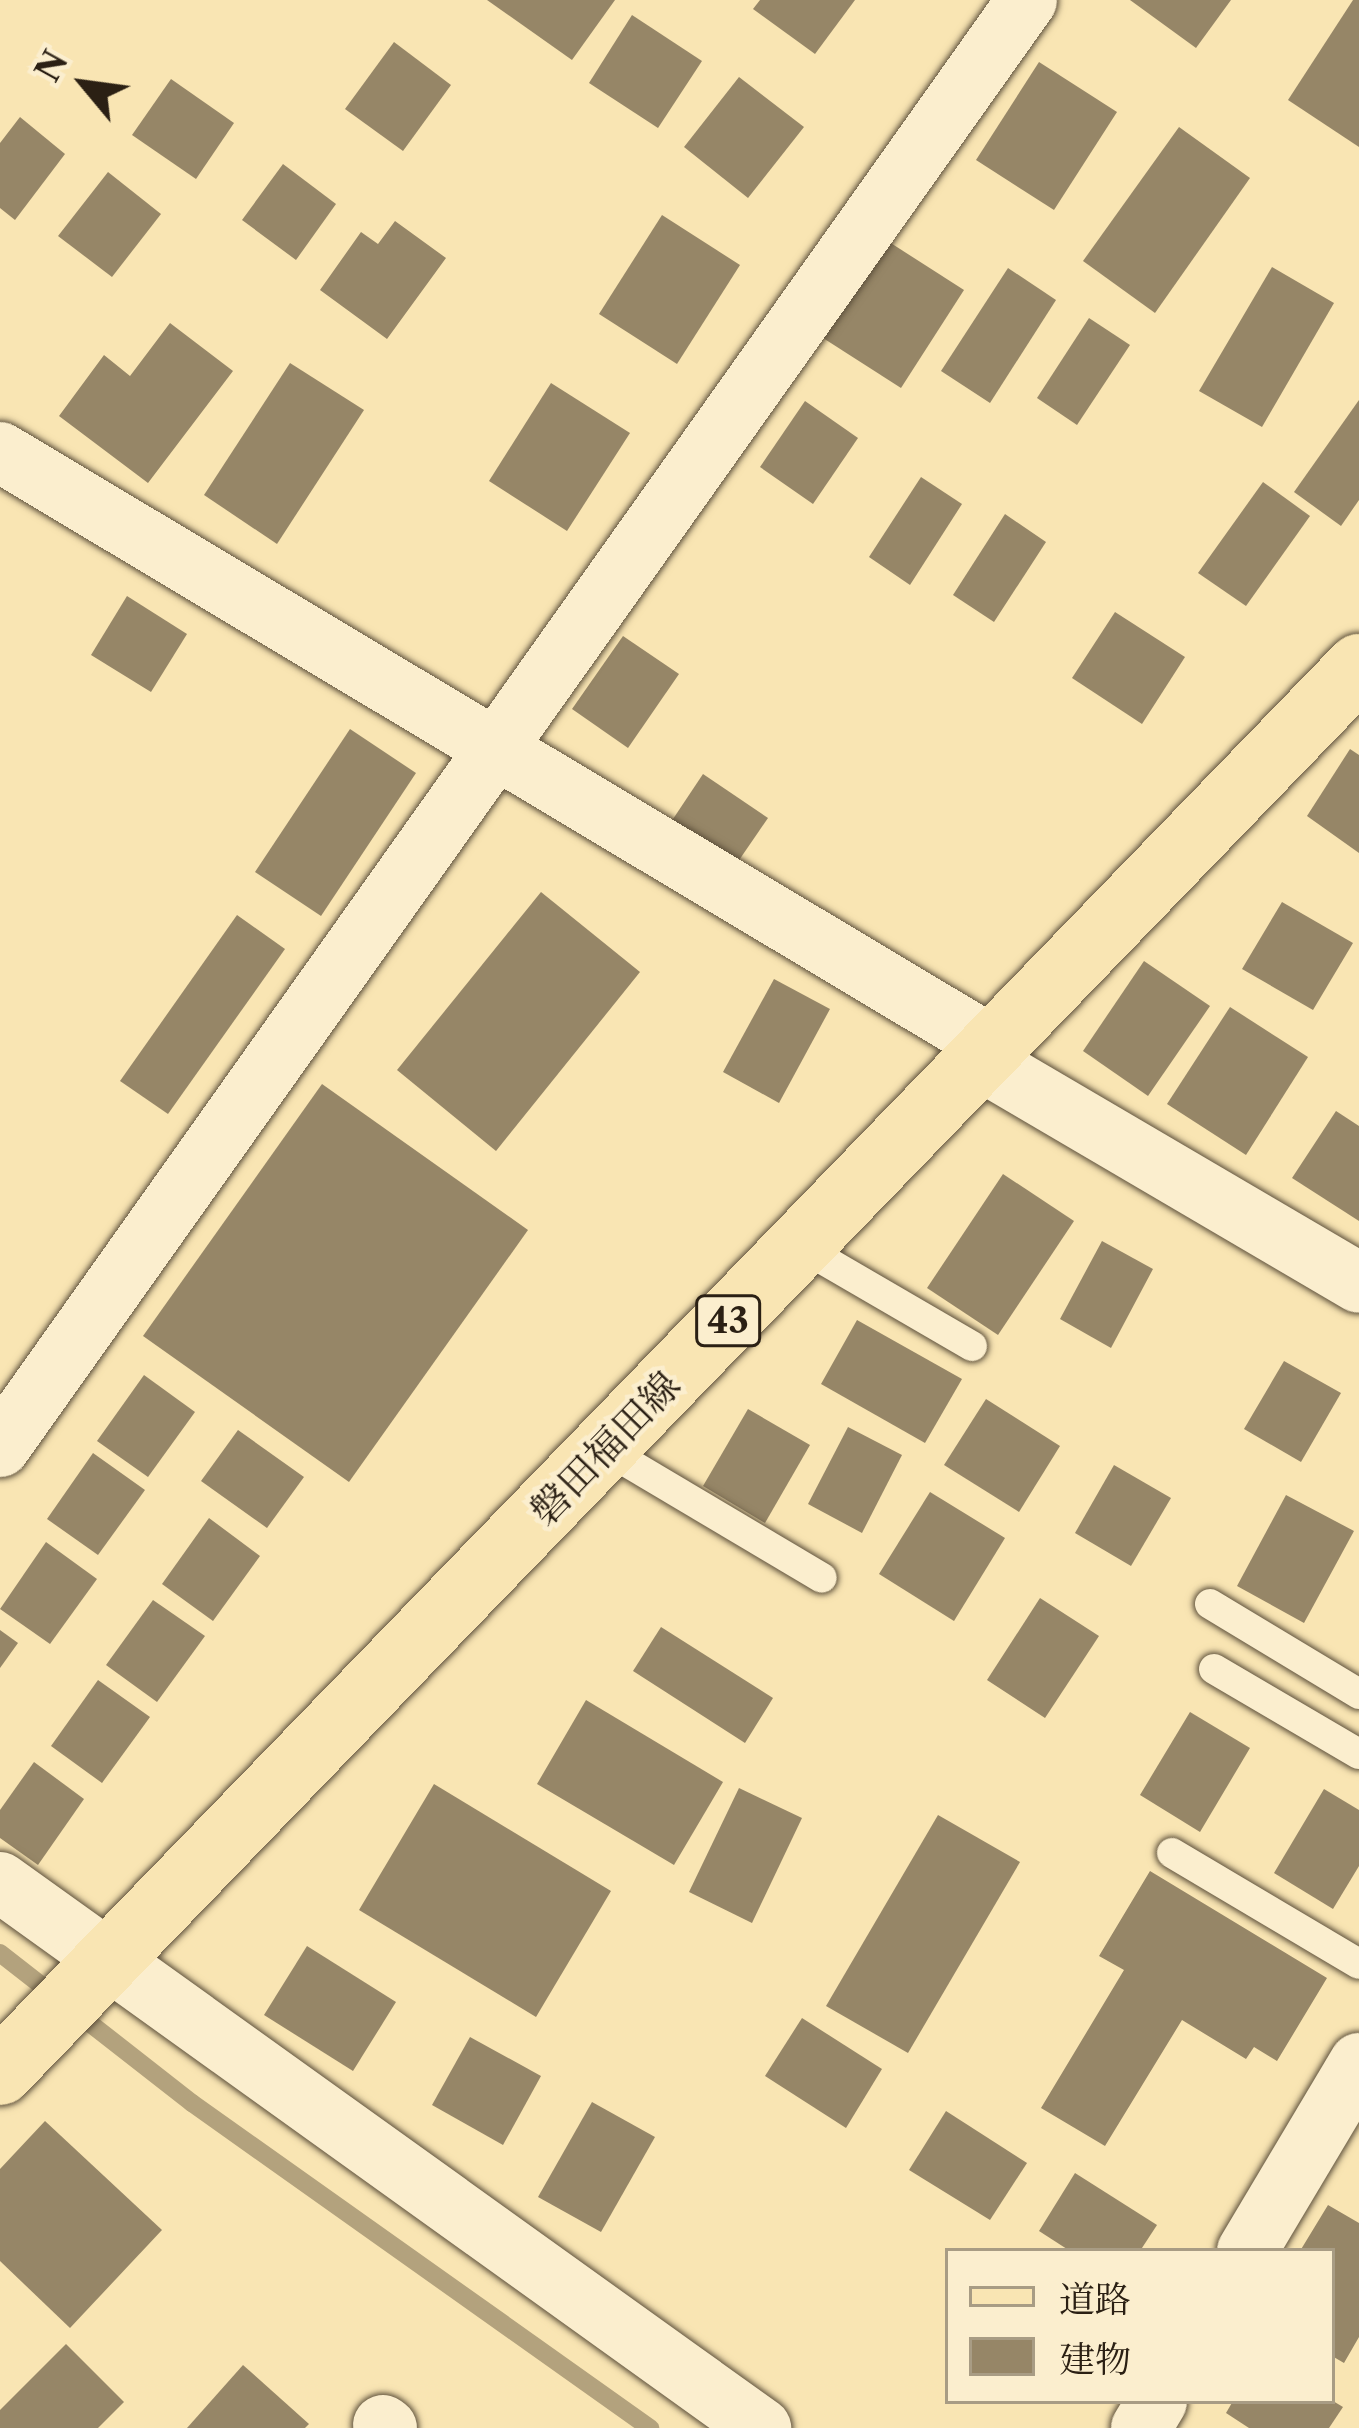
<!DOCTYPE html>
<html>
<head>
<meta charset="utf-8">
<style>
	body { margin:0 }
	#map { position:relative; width:1359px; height:2428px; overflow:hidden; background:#f9e5b3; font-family:"Libre Caslon Text","Noto Serif JP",serif }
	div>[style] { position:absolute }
	.stream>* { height:18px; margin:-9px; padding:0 9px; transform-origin:9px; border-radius:9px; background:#b3a27d }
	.building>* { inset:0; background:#968667 }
	.roads { filter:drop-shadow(0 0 3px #5e513c) drop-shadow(0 0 3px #5e513c) }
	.lane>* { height:30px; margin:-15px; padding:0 15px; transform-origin:15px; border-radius:15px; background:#fbeece }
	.street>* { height:60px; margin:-30px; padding:0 30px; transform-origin:30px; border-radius:30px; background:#fbeece }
	.primary>* { height:66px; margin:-33px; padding:0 33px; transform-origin:33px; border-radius:33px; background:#f9e5b3 }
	span { translate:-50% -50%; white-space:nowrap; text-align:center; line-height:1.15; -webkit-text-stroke:9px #fbeece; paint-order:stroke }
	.shield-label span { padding:3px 9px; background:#fbeece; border:3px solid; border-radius:9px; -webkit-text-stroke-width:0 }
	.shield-label { font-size:36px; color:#2b2014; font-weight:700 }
	.street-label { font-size:39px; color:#2b2014 }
	.legend { position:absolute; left:945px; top:2248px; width:390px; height:156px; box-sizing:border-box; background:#fbeece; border:3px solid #a89c84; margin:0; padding:15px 21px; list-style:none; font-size:36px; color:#2b2014 }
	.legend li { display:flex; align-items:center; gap:24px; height:60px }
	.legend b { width:60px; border:3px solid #a89c84 }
	.north { position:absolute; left:24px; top:24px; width:120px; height:120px; -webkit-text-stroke:9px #fbeece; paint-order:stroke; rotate:299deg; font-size:33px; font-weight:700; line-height:48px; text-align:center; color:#2b2014 }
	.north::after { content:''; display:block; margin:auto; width:42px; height:54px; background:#2b2014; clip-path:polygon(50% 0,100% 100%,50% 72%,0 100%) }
</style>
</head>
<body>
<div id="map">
	<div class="stream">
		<i style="left:0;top:1953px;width:244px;rotate:38deg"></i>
		<i style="left:192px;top:2103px;width:562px;rotate:35.36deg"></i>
	</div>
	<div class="building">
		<i style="clip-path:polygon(487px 0,615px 0,572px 60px)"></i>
		<i style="clip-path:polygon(760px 0,855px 0,815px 54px,753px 9px)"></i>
		<i style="clip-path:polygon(1130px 0,1231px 0,1196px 48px)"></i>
		<i style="clip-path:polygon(1353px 0,1359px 0,1359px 147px,1288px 100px)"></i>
		<i style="clip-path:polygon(632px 15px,702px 61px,658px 128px,589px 83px)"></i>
		<i style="clip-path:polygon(394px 42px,451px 85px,403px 151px,345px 109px)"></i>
		<i style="clip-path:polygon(1039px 62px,1117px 112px,1054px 210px,976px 160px)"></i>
		<i style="clip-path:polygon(739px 77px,804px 127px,748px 198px,684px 147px)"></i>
		<i style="clip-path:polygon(171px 79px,234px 123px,196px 179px,132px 135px)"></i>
		<i style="clip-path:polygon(20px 117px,65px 154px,15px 220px,0 208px,0 143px)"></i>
		<i style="clip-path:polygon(1179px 127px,1250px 178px,1155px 313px,1083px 261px)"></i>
		<i style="clip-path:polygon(283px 164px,336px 204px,296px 260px,242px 220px)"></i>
		<i style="clip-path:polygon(108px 172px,161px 214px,112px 277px,58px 236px)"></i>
		<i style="clip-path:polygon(662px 215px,740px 265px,677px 364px,599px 314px)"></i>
		<i style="clip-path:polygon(395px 221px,446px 258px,387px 339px,320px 290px,361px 232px,378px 244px)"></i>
		<i style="clip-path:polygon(886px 240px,964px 290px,901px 388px,823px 338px)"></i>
		<i style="clip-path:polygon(1272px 267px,1334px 303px,1262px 427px,1199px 391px)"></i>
		<i style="clip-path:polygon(1008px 268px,1056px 300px,990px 403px,941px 371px)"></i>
		<i style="clip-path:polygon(1089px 318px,1130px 345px,1077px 425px,1037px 398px)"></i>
		<i style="clip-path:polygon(170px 323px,233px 371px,148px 483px,59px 416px,104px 355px,130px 376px)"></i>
		<i style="clip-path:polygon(290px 363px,364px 410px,277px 544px,204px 495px)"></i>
		<i style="clip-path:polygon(551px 383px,630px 433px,567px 531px,489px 481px)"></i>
		<i style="clip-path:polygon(1359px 400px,1359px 500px,1341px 526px,1294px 492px)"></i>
		<i style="clip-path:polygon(805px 401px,858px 438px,813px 504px,760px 467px)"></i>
		<i style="clip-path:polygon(921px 477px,962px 504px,910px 585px,869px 557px)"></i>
		<i style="clip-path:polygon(1263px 482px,1310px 516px,1246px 606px,1198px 573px)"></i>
		<i style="clip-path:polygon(1005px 514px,1046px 542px,994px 622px,953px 595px)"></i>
		<i style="clip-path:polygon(127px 596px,187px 634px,151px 692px,91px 655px)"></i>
		<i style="clip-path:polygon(1115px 612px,1185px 657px,1142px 724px,1072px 678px)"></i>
		<i style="clip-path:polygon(623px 636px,679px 674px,628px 748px,572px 709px)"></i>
		<i style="clip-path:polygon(350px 729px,416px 773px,321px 916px,255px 872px)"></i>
		<i style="clip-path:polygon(1350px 749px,1359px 755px,1359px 853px,1307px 816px)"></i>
		<i style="clip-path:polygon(703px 774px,768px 818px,733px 869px,669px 825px)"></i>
		<i style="clip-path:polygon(541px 892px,640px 972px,496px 1151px,397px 1070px)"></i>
		<i style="clip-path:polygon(1282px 902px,1353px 943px,1313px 1010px,1242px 969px)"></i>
		<i style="clip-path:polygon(237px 915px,285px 949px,168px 1114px,120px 1081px)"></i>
		<i style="clip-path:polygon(1144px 961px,1210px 1006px,1148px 1096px,1083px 1051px)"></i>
		<i style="clip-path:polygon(774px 979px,830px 1009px,779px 1103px,723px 1072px)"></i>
		<i style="clip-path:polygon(1230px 1007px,1308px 1057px,1246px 1155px,1167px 1104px)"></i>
		<i style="clip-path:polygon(322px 1084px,528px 1230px,349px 1482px,143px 1336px)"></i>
		<i style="clip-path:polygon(1336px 1111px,1359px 1126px,1359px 1221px,1292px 1178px)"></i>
		<i style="clip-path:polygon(1003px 1174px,1074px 1221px,998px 1335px,927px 1288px)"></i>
		<i style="clip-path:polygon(1102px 1241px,1153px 1269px,1111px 1348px,1060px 1319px)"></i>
		<i style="clip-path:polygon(857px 1320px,962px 1379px,925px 1443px,821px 1384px)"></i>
		<i style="clip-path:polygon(1284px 1361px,1341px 1393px,1301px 1462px,1244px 1429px)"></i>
		<i style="clip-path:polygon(144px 1375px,195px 1412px,148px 1477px,97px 1441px)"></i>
		<i style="clip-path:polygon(986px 1399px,1060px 1446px,1019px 1512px,944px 1465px)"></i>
		<i style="clip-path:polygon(748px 1409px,810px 1445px,765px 1523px,703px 1486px)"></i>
		<i style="clip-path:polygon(848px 1427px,902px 1455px,862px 1533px,808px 1504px)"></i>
		<i style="clip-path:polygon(238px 1430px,304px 1477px,267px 1528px,201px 1481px)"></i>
		<i style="clip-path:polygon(93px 1453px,145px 1490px,98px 1555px,47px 1519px)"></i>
		<i style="clip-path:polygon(1114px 1465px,1171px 1498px,1131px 1566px,1075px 1533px)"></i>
		<i style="clip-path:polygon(930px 1492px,1005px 1538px,954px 1621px,879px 1574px)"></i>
		<i style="clip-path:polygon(1286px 1495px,1354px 1531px,1304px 1623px,1237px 1586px)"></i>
		<i style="clip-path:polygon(209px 1518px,260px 1556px,213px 1621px,162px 1584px)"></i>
		<i style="clip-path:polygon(46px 1542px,97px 1579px,50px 1644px,0 1609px)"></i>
		<i style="clip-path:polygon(1040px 1598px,1099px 1636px,1045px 1718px,987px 1680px)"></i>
		<i style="clip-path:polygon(153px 1600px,205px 1636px,157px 1702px,106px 1665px)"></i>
		<i style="clip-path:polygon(661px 1627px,773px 1698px,745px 1743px,633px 1671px)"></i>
		<i style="clip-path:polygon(0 1630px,18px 1643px,0 1668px)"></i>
		<i style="clip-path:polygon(98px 1680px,150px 1717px,102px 1783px,51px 1746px)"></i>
		<i style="clip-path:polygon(586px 1700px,723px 1782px,674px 1865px,537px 1784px)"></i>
		<i style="clip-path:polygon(1190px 1712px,1250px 1748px,1200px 1832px,1140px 1795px)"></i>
		<i style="clip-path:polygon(34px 1762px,84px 1799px,38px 1865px,0 1838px,0 1810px)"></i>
		<i style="clip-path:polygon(434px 1784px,611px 1891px,536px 2017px,359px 1910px)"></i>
		<i style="clip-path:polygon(739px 1788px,802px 1818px,752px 1923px,689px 1892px)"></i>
		<i style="clip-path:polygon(1324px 1789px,1359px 1810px,1359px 1866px,1333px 1909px,1274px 1873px)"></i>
		<i style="clip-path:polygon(938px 1815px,1020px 1862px,908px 2053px,826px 2006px)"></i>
		<i style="clip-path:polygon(1150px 1871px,1327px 1978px,1277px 2061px,1254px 2047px,1246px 2059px,1182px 2020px,1105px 2146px,1041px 2108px,1124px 1970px,1099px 1956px)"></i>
		<i style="clip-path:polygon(307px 1946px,396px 2002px,353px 2071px,264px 2015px)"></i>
		<i style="clip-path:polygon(802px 2018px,882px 2069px,846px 2128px,765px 2076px)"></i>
		<i style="clip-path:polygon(470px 2037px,541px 2076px,503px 2145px,432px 2105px)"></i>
		<i style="clip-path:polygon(592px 2102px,655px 2137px,601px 2232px,538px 2197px)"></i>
		<i style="clip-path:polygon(946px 2111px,1027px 2163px,990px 2220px,909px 2170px)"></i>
		<i style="clip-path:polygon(45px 2121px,162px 2230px,70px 2328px,0 2261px,0 2169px)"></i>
		<i style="clip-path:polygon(1075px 2173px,1157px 2225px,1140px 2251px,1070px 2251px,1039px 2231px)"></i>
		<i style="clip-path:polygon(1328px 2205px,1359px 2223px,1359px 2337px,1344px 2363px,1332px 2356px,1332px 2251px,1300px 2251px)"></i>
		<i style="clip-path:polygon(66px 2344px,124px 2402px,98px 2428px,0 2428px,0 2410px)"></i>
		<i style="clip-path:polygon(243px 2365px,309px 2424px,305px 2428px,187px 2428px)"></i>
		<i style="clip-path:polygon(1233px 2401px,1333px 2401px,1343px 2407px,1329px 2428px,1249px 2428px,1226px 2413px)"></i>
	</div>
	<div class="roads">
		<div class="lane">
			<i style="left:800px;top:1246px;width:199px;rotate:30.2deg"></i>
			<i style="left:605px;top:1449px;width:252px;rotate:30.7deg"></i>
			<i style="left:1210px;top:1604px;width:174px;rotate:31.1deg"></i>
			<i style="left:1214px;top:1669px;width:168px;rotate:30.4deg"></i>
			<i style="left:1172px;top:1853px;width:217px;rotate:30.7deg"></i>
		</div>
		<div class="street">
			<i style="left:0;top:452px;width:1158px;rotate:30.9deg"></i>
			<i style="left:981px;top:1061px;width:438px;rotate:30.4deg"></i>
			<i style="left:0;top:1447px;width:1774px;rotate:-54.63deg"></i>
			<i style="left:0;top:1882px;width:937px;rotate:35.66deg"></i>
			<i style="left:1247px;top:2251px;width:219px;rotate:-59.2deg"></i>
			<i style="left:383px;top:2425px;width:5px;rotate:37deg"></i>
			<i style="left:1141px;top:2428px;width:31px;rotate:-59deg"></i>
		</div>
		<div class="primary">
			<i style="left:0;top:2072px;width:1955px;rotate:-45.95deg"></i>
		</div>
	</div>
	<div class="shield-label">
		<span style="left:728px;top:1321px">43</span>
	</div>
	<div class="street-label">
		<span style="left:605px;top:1448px;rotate:-46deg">磐田福田線</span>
	</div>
	<ul class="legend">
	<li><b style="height:15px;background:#f9e5b3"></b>道路</li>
	<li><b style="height:33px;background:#968667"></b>建物</li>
	</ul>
	<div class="north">N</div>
</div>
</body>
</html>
